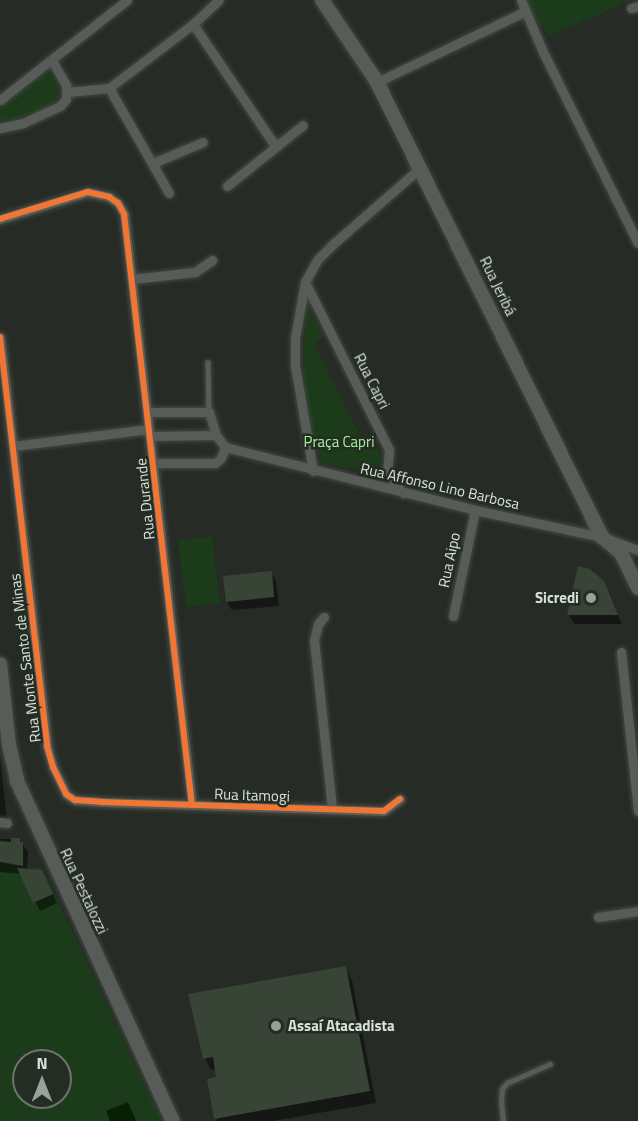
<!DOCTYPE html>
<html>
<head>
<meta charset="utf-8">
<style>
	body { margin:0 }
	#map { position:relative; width:638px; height:1121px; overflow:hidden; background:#262b25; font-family:"Titillium Web",sans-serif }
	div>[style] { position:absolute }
	.green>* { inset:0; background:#1c3b1a }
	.water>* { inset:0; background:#061f05 }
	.shadow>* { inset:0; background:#0007 }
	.building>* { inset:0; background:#384436 }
	.roads { filter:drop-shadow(0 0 2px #434843) drop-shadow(0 0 2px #434843) }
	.lane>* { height:4.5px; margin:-2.25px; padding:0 2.25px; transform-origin:2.25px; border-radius:2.25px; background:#585c58 }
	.street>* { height:9px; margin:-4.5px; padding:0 4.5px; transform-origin:4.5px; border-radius:4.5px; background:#585c58 }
	.secondary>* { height:14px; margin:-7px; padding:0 7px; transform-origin:7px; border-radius:7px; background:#585c58 }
	.cycleway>* { height:6px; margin:-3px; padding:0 3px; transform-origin:3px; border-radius:3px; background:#f07635 }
	.dots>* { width:16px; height:16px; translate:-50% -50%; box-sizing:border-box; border:3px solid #242d23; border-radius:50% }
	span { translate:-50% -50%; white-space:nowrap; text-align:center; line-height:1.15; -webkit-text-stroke:5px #242d23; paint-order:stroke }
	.street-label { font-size:15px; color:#dae0d9 }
	.park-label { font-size:15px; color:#a5f19d }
	.poi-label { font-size:15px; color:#dae0d9; font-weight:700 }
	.right { translate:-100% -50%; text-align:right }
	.left { translate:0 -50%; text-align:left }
	.north { position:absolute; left:12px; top:1049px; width:60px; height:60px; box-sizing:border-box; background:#242d23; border:2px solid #6d756c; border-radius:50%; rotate:0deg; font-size:16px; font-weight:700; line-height:24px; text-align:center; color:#dae0d9 }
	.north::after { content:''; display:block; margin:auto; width:21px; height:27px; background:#9ba19a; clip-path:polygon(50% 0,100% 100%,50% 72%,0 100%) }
</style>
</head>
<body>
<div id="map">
	<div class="green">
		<i style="clip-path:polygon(526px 0,632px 0,549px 36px,533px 16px)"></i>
		<i style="clip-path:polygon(45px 74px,53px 75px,58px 80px,58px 98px,49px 107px,17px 119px,0 121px,0 106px)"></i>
		<i style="clip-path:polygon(307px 305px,324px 336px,314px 345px,367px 449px,375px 444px,382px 459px,375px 472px,322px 464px,310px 422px,304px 392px,303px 350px)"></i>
		<i style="clip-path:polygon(212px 536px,220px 603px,186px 607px,178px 540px)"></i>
		<i style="clip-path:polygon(evenodd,0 865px,42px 868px,162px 1121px,0 1121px,0 865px,24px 1061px,60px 1061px,60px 1097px,24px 1097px,24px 1061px)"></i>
	</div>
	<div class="water">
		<i style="clip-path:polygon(128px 1102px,136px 1121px,110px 1121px,106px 1111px)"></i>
	</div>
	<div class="shadow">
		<i style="clip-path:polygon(579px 568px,603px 582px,622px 624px,574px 624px,569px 615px)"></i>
		<i style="clip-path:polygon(271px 572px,276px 581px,279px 606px,232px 610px,227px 602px)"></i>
		<i style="clip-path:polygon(0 758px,7px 820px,0 823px)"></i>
		<i style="clip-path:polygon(0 839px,19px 839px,28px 852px,27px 870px,46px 880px,57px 903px,40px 911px,21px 874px,0 872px)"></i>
		<i style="clip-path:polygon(345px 968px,352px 980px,376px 1103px,273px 1121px,217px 1121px,216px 1069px,211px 1070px,205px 1058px)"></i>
	</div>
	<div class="building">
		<i style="clip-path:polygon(578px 566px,590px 569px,604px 581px,618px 615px,567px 615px)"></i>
		<i style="clip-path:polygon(272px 571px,274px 597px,226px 602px,223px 576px)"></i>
		<i style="clip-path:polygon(11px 838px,20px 838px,20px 842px,23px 842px,23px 866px,0 862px,0 841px,11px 842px)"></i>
		<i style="clip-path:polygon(17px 868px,42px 870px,53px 894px,33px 903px)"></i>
		<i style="clip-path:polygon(346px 966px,370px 1091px,214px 1119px,207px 1079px,216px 1077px,213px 1057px,203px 1059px,188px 994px)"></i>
	</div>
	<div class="roads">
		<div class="lane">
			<i style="left:208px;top:362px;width:50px;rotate:88.9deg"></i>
			<i style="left:503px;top:1121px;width:19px;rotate:-96deg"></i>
			<i style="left:501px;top:1102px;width:13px;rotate:-86deg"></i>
			<i style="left:502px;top:1089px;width:8px;rotate:-50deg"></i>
			<i style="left:507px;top:1083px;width:47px;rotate:-23.8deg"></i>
		</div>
		<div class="street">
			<i style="left:521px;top:0;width:56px;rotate:67.1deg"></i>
			<i style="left:543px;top:52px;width:213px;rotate:63.6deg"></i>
			<i style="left:631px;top:8px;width:7px;rotate:-16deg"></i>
			<i style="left:193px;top:24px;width:148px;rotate:56deg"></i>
			<i style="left:377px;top:82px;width:163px;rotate:-25.5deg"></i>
			<i style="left:109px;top:88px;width:121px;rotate:60.3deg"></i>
			<i style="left:68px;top:92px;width:41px;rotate:-5.6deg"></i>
			<i style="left:109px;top:88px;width:106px;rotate:-37.3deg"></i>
			<i style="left:193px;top:24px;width:35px;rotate:-43deg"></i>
			<i style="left:0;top:100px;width:162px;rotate:-38.2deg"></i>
			<i style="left:0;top:128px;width:24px;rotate:-12deg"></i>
			<i style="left:23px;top:123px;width:41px;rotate:-24.7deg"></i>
			<i style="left:60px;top:106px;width:9px;rotate:-49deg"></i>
			<i style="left:66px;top:99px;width:14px;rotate:-90deg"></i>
			<i style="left:66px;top:85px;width:28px;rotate:-120deg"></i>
			<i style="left:153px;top:163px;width:54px;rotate:-22.8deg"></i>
			<i style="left:227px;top:186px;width:97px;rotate:-38.8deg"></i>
			<i style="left:0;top:219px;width:92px;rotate:-17.1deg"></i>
			<i style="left:88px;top:192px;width:22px;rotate:13deg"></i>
			<i style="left:109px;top:197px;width:11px;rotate:34deg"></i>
			<i style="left:118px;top:203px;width:13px;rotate:61deg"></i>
			<i style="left:124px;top:214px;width:595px;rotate:83.44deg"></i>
			<i style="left:132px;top:279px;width:63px;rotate:-6.3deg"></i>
			<i style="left:195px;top:272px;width:21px;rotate:-35deg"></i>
			<i style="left:305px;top:282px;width:188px;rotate:63.4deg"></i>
			<i style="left:389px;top:450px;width:24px;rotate:95deg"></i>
			<i style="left:387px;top:474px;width:25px;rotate:50deg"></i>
			<i style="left:0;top:337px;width:412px;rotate:83.4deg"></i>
			<i style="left:47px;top:746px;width:22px;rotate:74deg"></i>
			<i style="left:53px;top:767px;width:30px;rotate:64deg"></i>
			<i style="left:66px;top:794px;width:11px;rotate:34deg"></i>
			<i style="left:75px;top:800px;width:26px;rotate:4deg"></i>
			<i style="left:101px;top:802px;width:283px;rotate:1.8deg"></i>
			<i style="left:384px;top:811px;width:20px;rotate:-37deg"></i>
			<i style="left:147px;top:412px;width:62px"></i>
			<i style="left:209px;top:412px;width:24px;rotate:73deg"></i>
			<i style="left:216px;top:435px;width:15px;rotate:53deg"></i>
			<i style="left:225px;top:447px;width:258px;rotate:14.1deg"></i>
			<i style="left:475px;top:510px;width:130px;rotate:12deg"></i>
			<i style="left:602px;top:537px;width:38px;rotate:20deg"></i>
			<i style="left:150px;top:436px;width:66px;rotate:-0.9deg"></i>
			<i style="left:13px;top:446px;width:137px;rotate:-7.1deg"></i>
			<i style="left:153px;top:463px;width:62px"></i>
			<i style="left:215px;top:463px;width:8px;rotate:-40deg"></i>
			<i style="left:221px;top:458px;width:12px;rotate:-70deg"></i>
			<i style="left:313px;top:471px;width:107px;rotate:-99.7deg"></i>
			<i style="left:295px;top:366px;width:28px;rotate:-90deg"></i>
			<i style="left:295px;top:338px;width:57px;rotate:-79.9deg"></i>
			<i style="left:305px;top:282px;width:26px;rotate:-61deg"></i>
			<i style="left:318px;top:259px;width:20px;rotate:-45deg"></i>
			<i style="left:332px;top:245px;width:118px;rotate:-41.2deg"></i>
			<i style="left:453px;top:616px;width:108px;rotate:-78.3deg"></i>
			<i style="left:324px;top:617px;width:9px;rotate:131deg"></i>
			<i style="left:318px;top:624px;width:16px;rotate:104deg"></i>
			<i style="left:314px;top:640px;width:170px;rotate:83.9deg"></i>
			<i style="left:621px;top:652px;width:160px;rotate:83.9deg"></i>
			<i style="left:0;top:822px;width:7px;rotate:8deg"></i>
			<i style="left:598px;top:917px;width:40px;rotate:-8.5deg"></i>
		</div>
		<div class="secondary">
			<i style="left:322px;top:0;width:99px;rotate:56.1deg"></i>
			<i style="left:377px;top:82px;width:508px;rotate:63.69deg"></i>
			<i style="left:602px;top:537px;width:25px;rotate:40deg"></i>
			<i style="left:621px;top:553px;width:39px;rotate:64deg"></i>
			<i style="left:0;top:664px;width:81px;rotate:83.7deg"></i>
			<i style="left:9px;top:745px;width:37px;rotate:77deg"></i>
			<i style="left:17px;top:781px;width:374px;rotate:65.4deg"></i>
		</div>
	</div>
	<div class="cycleway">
		<i style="left:0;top:219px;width:92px;rotate:-17.1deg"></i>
		<i style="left:88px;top:192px;width:22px;rotate:13deg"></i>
		<i style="left:109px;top:197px;width:11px;rotate:34deg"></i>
		<i style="left:118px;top:203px;width:13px;rotate:61deg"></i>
		<i style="left:124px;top:214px;width:595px;rotate:83.44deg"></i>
		<i style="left:0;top:337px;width:412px;rotate:83.4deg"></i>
		<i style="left:47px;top:746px;width:22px;rotate:74deg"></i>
		<i style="left:53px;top:767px;width:30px;rotate:64deg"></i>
		<i style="left:66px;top:794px;width:11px;rotate:34deg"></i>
		<i style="left:75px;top:800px;width:26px;rotate:4deg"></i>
		<i style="left:101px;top:802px;width:283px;rotate:1.8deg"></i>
		<i style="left:384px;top:811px;width:20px;rotate:-37deg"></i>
	</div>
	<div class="dots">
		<i style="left:591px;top:598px;background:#9ba19a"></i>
		<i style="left:276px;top:1026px;background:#9ba19a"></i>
	</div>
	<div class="street-label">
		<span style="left:498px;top:286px;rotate:64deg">Rua Jeribá</span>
		<span style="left:372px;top:381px;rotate:63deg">Rua Capri</span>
		<span style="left:440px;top:486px;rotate:13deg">Rua Affonso Lino Barbosa</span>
		<span style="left:145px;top:499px;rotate:-96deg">Rua Durande</span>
		<span style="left:449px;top:560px;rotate:-78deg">Rua Aipo</span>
		<span style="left:25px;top:658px;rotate:-97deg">Rua Monte Santo de Minas</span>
		<span style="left:252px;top:795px;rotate:2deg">Rua Itamogi</span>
		<span style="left:84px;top:891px;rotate:65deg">Rua Pestalozzi</span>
	</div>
	<div class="park-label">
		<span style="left:339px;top:442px">Praça Capri</span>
	</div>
	<div class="poi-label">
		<span class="right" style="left:579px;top:598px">Sicredi</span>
		<span class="left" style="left:288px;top:1026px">Assaí Atacadista</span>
	</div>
	<div class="north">N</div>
</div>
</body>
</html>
